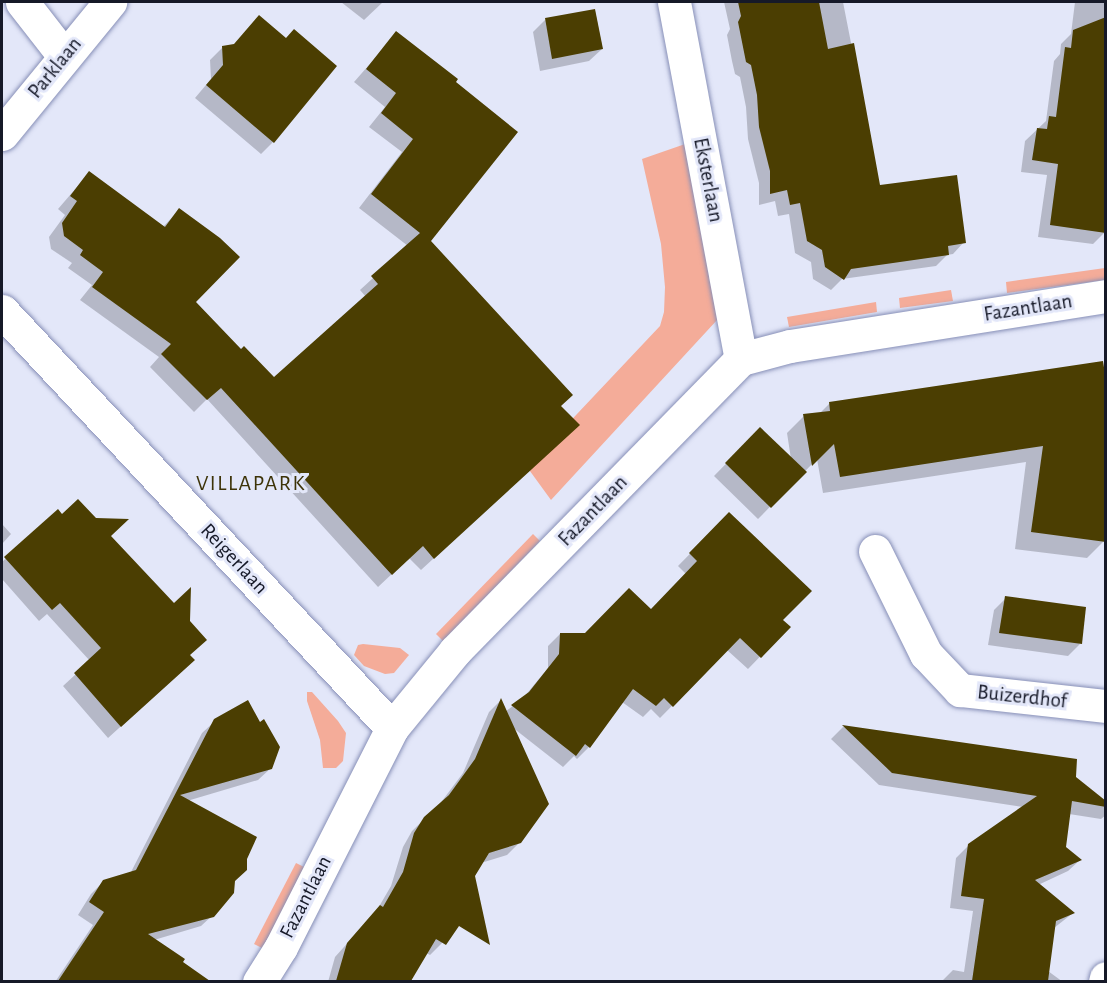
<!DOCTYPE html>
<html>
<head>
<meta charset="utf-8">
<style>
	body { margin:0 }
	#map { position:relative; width:1107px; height:983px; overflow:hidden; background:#e3e7f9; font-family:"Alegreya Sans",sans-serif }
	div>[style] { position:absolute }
	.green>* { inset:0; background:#f4ac99 }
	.shadow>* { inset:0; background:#0003 }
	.building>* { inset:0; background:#4b3e02 }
	.roads { filter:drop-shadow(0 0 2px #878fb7) drop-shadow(0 0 2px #878fb7) }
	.street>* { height:33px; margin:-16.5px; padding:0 16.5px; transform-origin:16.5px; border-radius:16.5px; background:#fff }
	.secondary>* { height:33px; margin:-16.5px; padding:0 16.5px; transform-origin:16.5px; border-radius:16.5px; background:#fff }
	span { translate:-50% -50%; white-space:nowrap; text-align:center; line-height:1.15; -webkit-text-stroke:6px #e3e7f9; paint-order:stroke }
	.street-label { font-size:21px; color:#161928 }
	.neighbourhood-label { font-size:22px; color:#3d3308; letter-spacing:1.5px }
	.frame { position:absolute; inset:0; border:3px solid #161928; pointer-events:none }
</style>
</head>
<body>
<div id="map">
	<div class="green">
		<i style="clip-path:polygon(688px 143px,718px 319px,551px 500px,527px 467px,660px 326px,664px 312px,665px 287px,661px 244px,642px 159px)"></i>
		<i style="clip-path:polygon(1105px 268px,1105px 280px,1007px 293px,1006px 282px)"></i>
		<i style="clip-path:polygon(951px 290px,953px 301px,900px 308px,899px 298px)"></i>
		<i style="clip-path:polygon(876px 302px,877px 312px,789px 327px,787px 317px)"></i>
		<i style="clip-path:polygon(533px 534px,540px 541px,443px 641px,436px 634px)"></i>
		<i style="clip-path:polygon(363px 644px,400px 648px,409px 655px,394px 673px,385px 674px,364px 666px,354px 655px,358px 645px)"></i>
		<i style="clip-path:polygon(307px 692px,312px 692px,338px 721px,346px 733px,343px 761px,336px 768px,323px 768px,320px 740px,307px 701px)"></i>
		<i style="clip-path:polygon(296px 863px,306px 868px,264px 949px,254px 944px)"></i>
	</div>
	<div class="shadow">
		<i style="clip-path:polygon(341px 2px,383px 2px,364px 20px)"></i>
		<i style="clip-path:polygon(724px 2px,843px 2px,879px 186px,964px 242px,953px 254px,947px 255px,936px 266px,842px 279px,831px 290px,813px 279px,811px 262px,795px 253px,789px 214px,778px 216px,775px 201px,759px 205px,759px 183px,748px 139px,746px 107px,740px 77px,735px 74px,732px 61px,727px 35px,730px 29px)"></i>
		<i style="clip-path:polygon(1075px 2px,1106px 2px,1106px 231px,1093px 244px,1038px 237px,1047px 175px,1021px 172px,1025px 141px,1046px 121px,1054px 61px,1060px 54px,1061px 44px,1071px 34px)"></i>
		<i style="clip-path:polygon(545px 20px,602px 49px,589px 61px,540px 71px,533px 32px)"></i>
		<i style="clip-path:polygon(397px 33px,429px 241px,560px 406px,565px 438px,421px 570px,409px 558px,378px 587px,207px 399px,194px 412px,150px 367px,159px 357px,80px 300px,92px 285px,68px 268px,72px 263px,51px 249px,49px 237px,65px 215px,58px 209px,89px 173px,163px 227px,179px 210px,194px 302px,240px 351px,274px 379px,366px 297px,360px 290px,408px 246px,359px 208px,402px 152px,369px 127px,385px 107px,354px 82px)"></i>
		<i style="clip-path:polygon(286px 40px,273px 142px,261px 154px,195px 98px,211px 79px,210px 60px,223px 47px)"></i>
		<i style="clip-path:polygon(1101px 362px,1104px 541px,1087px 558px,1015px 549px,1026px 462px,823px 493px,817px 459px,758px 519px,714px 476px,760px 429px,791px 459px,787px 433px,804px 416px,819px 414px,829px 404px)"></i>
		<i style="clip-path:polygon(58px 511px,62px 516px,109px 536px,188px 622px,189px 655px,181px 672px,108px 738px,63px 686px,90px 661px,47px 614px,39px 621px,2px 579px,2px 562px)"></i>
		<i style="clip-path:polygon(729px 514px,781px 620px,789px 627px,748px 669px,727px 650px,660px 718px,651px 709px,643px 717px,622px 702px,589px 747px,577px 759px,574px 756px,563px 767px,512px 727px,520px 842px,507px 855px,481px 863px,442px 943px,430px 955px,426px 953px,409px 982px,328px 982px,335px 957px,377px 910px,391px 886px,403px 847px,412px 831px,439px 805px,463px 773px,489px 712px,500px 701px,505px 712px,524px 697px,548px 668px,548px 646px,560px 634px,586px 635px,650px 611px,686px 574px,678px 566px)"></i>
		<i style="clip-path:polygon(2px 524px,11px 534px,2px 544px)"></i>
		<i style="clip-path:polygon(1006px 598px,1080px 644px,1068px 656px,988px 645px,994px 610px)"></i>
		<i style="clip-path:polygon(215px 721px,271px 768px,258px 780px,187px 801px,233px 882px,214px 914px,201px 926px,154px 940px,183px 959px,168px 982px,55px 982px,93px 925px,78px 915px,91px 894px,104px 881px,130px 874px,202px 733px)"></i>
		<i style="clip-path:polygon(843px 727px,1075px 760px,1074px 778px,1106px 803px,1106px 815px,1101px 819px,1069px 814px,1064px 848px,1080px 860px,1068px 871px,1038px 885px,1073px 913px,1054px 928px,1048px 971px,1063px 982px,941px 982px,953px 970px,964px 972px,973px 911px,950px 908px,956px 858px,969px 845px,1023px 807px,879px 785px,831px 739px)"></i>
	</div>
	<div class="building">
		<i style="clip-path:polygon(738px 2px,819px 2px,828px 49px,854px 43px,880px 185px,957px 175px,966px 243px,948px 246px,949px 255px,851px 269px,844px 280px,825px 267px,822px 250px,807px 241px,800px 203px,790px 205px,787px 190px,770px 194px,770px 171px,759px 127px,757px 95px,751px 65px,746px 62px,738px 22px,741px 16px)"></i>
		<i style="clip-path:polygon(595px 9px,603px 49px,552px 59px,545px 18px)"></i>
		<i style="clip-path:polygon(259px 15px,286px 38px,294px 29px,337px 66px,274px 143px,206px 85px,223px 65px,222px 46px,234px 44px)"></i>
		<i style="clip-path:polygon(1106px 17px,1106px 233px,1050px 225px,1058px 164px,1032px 160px,1037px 128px,1047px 129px,1049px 116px,1056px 117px,1065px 47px,1071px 48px,1073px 30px)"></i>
		<i style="clip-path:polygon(396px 31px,458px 79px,456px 82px,518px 132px,431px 241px,573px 395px,561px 406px,580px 425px,434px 559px,423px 546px,392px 575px,221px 388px,207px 400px,161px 354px,171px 344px,92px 287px,103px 272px,80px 255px,83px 250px,64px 236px,62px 223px,77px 201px,70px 196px,89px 171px,165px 227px,179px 208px,220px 238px,240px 257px,196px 302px,241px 349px,244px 346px,274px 377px,378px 284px,371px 276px,420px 233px,371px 194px,413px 139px,381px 113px,396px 93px,366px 69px)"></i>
		<i style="clip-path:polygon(1103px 361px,1106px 380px,1106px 542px,1031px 532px,1043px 446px,840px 477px,834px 444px,812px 466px,803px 414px,830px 411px,829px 402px)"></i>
		<i style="clip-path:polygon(760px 427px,807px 472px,771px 508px,725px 463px)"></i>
		<i style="clip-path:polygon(78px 499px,96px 518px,129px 519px,111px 536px,174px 603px,191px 587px,190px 621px,207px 640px,190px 655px,195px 660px,121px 727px,74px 673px,101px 648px,60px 603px,52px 610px,4px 557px,58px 509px,62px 514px)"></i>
		<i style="clip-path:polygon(729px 512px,812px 591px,783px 620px,791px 627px,761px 658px,740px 638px,673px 707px,664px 698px,656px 706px,633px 689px,590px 748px,585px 744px,576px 756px,511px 705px,529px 692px,559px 654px,560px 633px,585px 633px,629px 588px,651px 609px,697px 561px,689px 553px)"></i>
		<i style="clip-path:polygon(1005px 596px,1086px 607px,1082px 644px,999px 633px)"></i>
		<i style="clip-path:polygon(501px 698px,549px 804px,521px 843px,489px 853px,475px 876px,490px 945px,459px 926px,446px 945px,436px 939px,411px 981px,336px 981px,347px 943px,380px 905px,383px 907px,403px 872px,414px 833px,424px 817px,449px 795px,475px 759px)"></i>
		<i style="clip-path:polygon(248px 700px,260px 722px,264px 719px,280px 747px,272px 769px,180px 795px,257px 837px,247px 859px,247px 870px,235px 881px,234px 893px,214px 917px,148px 934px,185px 959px,183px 962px,210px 981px,58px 981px,104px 912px,89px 902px,103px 880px,136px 870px,214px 719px)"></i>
		<i style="clip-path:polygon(842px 725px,1077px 759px,1076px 777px,1106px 801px,1106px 807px,1072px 801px,1066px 847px,1082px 860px,1035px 880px,1075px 913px,1056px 921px,1048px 981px,972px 981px,984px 899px,961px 896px,968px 844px,1037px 796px,892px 773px)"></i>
	</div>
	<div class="roads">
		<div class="street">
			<i style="left:22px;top:2px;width:68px;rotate:52.1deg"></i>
			<i style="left:674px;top:2px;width:363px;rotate:79.4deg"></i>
			<i style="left:2px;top:311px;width:571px;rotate:46.92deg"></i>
			<i style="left:875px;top:551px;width:115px;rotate:63.7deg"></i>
			<i style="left:926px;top:654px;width:50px;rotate:46.6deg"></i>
			<i style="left:960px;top:690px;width:147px;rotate:6.3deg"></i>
			<i style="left:259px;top:982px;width:41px;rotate:-57.8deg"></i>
			<i style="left:281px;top:947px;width:246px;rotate:-63.1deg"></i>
			<i style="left:392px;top:728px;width:99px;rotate:-50.7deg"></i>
			<i style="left:455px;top:651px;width:409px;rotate:-45.6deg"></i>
			<i style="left:741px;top:359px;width:51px;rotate:-14.9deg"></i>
			<i style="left:790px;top:346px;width:320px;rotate:-9deg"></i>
			<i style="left:1105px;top:982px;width:4px;rotate:-76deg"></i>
		</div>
		<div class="secondary">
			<i style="left:2px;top:134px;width:171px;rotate:-50.7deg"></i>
		</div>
	</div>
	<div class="street-label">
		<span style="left:55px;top:68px;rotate:-51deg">Parklaan</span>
		<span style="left:708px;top:180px;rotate:79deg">Eksterlaan</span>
		<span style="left:1028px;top:308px;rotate:-9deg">Fazantlaan</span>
		<span style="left:593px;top:511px;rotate:-46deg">Fazantlaan</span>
		<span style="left:234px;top:559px;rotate:47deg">Reigerlaan</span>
		<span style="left:1022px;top:697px;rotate:6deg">Buizerdhof</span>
		<span style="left:306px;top:897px;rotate:-63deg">Fazantlaan</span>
	</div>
	<div class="neighbourhood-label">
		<span style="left:251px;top:484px">VILLAPARK</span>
	</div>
	<div class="frame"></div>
</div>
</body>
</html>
